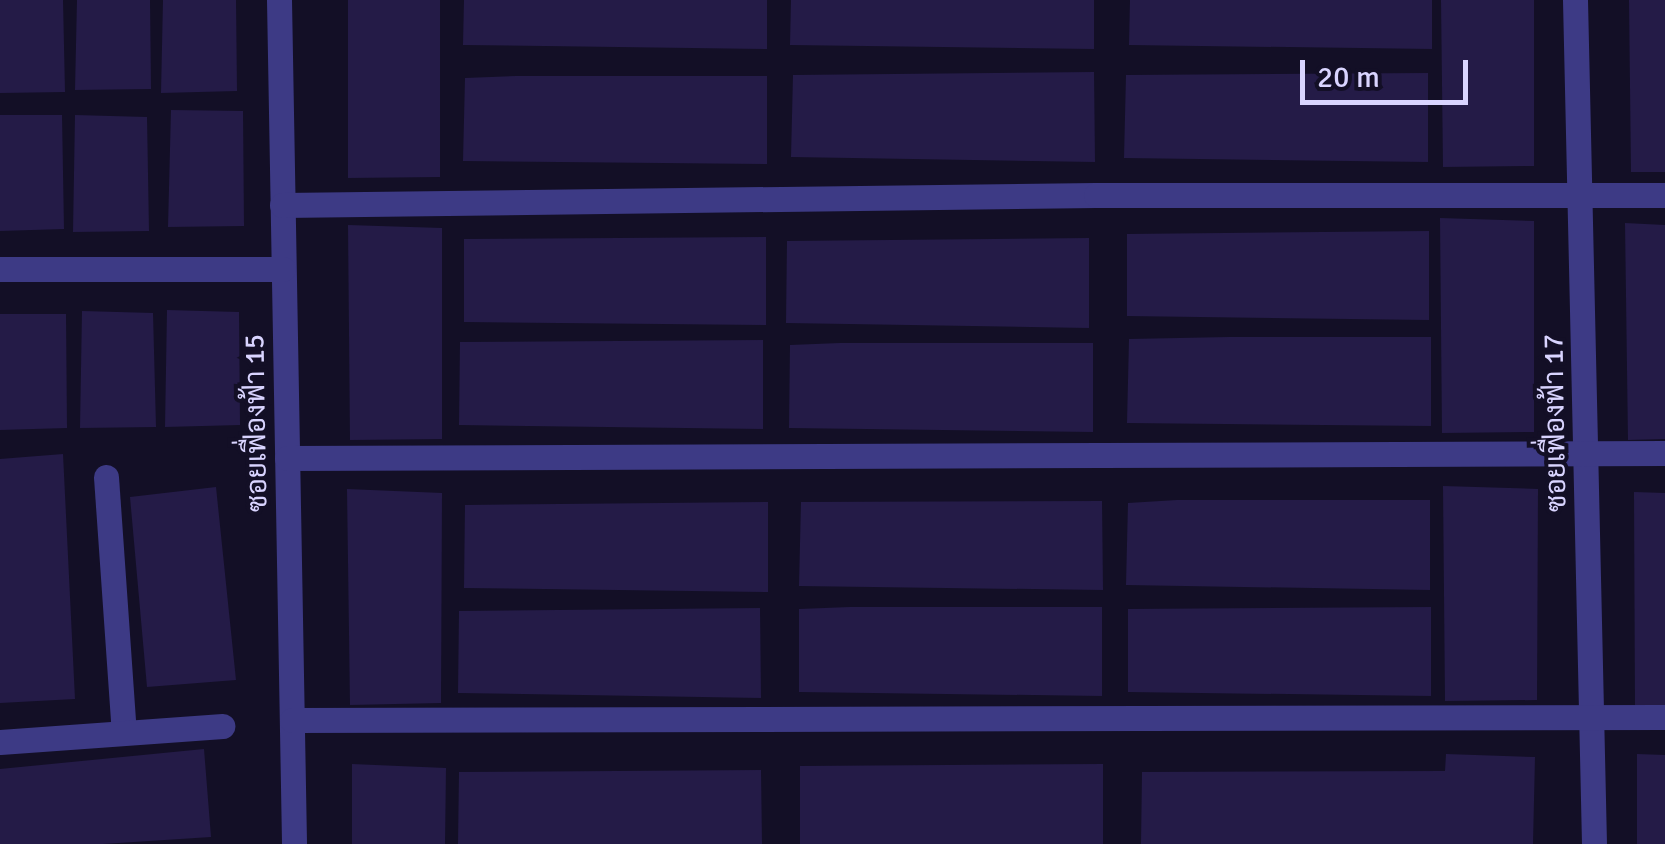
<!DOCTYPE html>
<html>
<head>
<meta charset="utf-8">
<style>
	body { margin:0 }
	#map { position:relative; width:1665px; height:844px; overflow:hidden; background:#130f26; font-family:Signika,Sarabun,sans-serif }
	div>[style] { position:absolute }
	.building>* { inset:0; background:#241b47 }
	.minor>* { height:25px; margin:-12.5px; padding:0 12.5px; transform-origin:12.5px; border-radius:12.5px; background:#3d3a85 }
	span { translate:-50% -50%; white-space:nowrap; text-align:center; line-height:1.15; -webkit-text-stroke:8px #130f26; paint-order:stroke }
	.street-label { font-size:28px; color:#d9d4ff }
	.scale { position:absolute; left:1300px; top:60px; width:168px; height:45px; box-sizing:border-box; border:5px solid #d9d4ff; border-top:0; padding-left:12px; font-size:30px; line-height:35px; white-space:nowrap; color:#d9d4ff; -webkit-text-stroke:8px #130f26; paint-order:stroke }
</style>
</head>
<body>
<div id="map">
	<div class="building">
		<i style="clip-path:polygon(0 0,63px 0,65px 92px,0 93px)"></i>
		<i style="clip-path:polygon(77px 0,150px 0,151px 89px,75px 90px)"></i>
		<i style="clip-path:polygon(163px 0,236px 0,237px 91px,161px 93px)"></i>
		<i style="clip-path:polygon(348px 0,440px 0,440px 177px,348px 178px)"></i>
		<i style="clip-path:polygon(464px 0,767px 0,767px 49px,463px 45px)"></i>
		<i style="clip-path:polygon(791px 0,1094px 0,1094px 49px,790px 45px)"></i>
		<i style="clip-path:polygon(1130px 0,1432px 0,1432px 49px,1129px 45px)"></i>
		<i style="clip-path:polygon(1441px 0,1534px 0,1534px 166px,1443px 167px)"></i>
		<i style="clip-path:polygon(1629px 0,1665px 0,1665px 172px,1631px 172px)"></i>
		<i style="clip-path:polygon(1094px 72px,1095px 162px,791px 157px,793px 75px)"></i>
		<i style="clip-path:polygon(1428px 73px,1428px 162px,1124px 158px,1126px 75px)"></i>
		<i style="clip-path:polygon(516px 76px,767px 76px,767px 164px,463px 161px,465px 78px)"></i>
		<i style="clip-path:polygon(171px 110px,243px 111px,244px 226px,168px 227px)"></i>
		<i style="clip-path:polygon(0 115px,62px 115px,64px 229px,0 231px)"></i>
		<i style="clip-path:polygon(75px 115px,147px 117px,149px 231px,73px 232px)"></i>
		<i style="clip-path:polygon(1440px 218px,1534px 221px,1534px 432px,1442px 433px)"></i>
		<i style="clip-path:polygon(1625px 223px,1665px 225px,1665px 439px,1628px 440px)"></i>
		<i style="clip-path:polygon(348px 225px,442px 228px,442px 439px,350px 440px)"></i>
		<i style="clip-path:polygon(1429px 231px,1429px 320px,1127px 316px,1127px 234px)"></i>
		<i style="clip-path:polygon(766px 237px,766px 325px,464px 322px,464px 239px)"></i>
		<i style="clip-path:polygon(1089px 238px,1089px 328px,786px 323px,787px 241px)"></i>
		<i style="clip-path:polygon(167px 310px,239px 312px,240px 425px,165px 427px)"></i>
		<i style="clip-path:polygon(82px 311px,153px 313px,156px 427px,80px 428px)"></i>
		<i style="clip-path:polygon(0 314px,66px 314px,67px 428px,0 430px)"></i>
		<i style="clip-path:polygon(1229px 337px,1431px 337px,1431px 426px,1127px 423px,1129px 339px)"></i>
		<i style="clip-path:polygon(763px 340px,763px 429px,459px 425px,460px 342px)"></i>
		<i style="clip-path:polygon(840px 343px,1093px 343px,1093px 432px,789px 428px,790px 345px)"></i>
		<i style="clip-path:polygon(63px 454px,75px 699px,0 703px,0 459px)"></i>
		<i style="clip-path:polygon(1443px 486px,1538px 489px,1537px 700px,1445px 701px)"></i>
		<i style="clip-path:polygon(216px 487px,236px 680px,147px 687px,130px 497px)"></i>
		<i style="clip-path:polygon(347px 489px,442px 493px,441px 703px,350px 705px)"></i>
		<i style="clip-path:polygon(1634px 492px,1665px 493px,1665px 708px,1635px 708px)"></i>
		<i style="clip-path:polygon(1177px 500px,1430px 500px,1430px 590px,1126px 585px,1128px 503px)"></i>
		<i style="clip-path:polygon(1102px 501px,1103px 590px,799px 586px,801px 502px)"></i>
		<i style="clip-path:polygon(768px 502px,768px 592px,464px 588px,465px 505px)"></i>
		<i style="clip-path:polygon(850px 607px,1102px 607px,1102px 696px,799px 692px,799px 609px)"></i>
		<i style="clip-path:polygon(1431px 607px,1431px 696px,1128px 692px,1128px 609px)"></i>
		<i style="clip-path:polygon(760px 608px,761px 698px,458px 693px,459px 611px)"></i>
		<i style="clip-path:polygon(204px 749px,211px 837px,103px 844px,0 844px,0 769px)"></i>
		<i style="clip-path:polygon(1446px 754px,1535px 757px,1533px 844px,1141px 844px,1142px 772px,1445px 771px)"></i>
		<i style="clip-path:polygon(1637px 754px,1665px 755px,1665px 844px,1637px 844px)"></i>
		<i style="clip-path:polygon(352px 764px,446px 768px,445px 844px,352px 844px)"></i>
		<i style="clip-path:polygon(1103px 764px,1103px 844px,800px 844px,800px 766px)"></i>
		<i style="clip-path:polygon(761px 770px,762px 844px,458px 844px,459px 772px)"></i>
	</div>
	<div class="minor">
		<i style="left:279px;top:0;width:844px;rotate:88.98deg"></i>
		<i style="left:1575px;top:0;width:844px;rotate:88.71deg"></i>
		<i style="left:282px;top:205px;width:814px;rotate:-0.7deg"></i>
		<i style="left:1096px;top:195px;width:569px"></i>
		<i style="left:0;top:269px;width:283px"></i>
		<i style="left:287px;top:458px;width:1378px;rotate:-0.21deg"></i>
		<i style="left:106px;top:477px;width:256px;rotate:86deg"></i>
		<i style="left:292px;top:720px;width:1373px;rotate:-0.13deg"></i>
		<i style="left:0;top:742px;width:223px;rotate:-4.1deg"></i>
	</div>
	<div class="street-label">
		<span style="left:256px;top:423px;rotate:-91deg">ซอยเฟื่องฟ้า 15</span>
		<span style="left:1555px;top:423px;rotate:-91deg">ซอยเฟื่องฟ้า 17</span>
	</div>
	<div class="scale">20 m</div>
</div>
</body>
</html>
